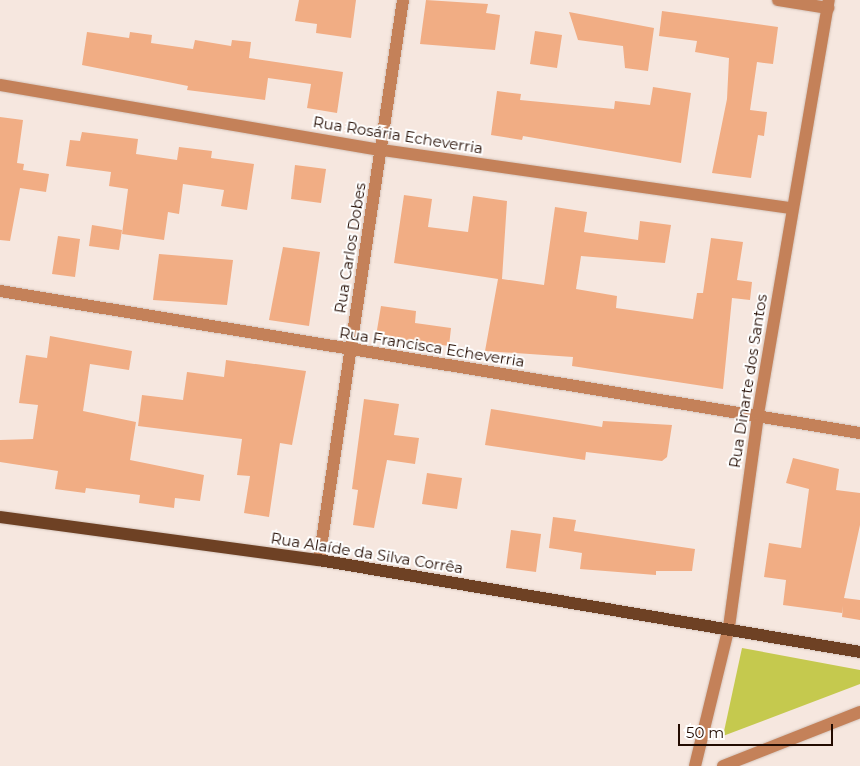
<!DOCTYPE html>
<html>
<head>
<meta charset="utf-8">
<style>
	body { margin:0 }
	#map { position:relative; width:860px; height:766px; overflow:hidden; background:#f6e7df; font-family:Montserrat,sans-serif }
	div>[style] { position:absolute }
	.green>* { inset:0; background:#c5c94e }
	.building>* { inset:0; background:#f1ad84 }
	.roads { filter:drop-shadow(0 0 1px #d4c4bb) drop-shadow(0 0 1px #d4c4bb) }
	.minor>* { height:12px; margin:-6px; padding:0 6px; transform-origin:6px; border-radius:6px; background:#c48159 }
	.major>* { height:12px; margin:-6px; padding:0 6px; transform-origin:6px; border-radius:6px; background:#6e4124 }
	span { translate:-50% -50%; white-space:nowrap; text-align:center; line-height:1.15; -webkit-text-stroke:4px #fff; paint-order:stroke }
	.street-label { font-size:15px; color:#230b00 }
	.scale { position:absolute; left:678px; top:724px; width:155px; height:22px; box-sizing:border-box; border:2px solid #230b00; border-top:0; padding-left:6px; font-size:15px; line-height:18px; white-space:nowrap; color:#230b00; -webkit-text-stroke:4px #fff; paint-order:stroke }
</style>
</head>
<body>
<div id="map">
	<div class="green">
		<i style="clip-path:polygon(742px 648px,860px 670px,860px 684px,723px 736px)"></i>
	</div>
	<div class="building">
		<i style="clip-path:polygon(299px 0,356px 0,351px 38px,316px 33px,317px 24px,295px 21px)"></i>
		<i style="clip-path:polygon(426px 0,488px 4px,486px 13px,500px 15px,495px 50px,420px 44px)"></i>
		<i style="clip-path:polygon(662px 11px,778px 27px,773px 64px,757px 62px,750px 110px,767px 112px,764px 136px,758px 135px,751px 178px,712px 173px,727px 99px,729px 58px,695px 52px,697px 41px,659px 36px)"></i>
		<i style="clip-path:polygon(569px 12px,654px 28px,648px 71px,625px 68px,623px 46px,578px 40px)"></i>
		<i style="clip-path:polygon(535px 31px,562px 35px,557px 68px,530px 64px)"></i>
		<i style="clip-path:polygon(87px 32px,129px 38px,130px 32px,152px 35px,151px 43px,193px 49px,195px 40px,231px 46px,232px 40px,251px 42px,249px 58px,343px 72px,337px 113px,307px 108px,311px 84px,268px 78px,265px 100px,187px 90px,188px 86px,82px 65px)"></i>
		<i style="clip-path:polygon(653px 87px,691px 93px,681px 163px,523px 136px,522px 140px,491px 135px,497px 91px,521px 94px,520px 100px,614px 109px,615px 101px,650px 105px)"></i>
		<i style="clip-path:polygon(0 117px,23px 120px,17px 163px,24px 164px,23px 170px,49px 174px,46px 192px,20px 188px,10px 241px,0 240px)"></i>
		<i style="clip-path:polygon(82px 132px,138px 139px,136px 154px,177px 160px,179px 147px,212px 151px,211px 158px,254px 164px,247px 210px,221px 206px,224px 190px,183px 184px,179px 214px,168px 212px,164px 240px,122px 234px,128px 189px,109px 186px,111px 172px,66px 166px,70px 140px,80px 141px)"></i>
		<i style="clip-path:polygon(295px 165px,326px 169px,321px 203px,291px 199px)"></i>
		<i style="clip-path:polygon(404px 195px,432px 199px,428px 227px,468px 232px,473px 196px,507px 201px,502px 279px,544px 285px,555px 207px,587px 212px,584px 232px,638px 240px,640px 221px,671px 225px,665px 263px,581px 256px,576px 289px,617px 296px,616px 308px,693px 319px,697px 293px,703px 293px,711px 238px,743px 242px,737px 280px,752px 282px,750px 300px,732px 298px,723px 389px,572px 366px,573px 357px,485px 351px,498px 279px,394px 263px)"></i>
		<i style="clip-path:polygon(92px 225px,122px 230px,119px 250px,89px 246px)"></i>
		<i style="clip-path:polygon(58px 236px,80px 239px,75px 277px,52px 274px)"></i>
		<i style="clip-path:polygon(283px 247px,320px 252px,309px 326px,269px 320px)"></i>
		<i style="clip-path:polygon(159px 254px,233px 260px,227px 305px,153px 300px)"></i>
		<i style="clip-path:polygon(381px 306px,416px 311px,415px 323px,451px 328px,449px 346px,376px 336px)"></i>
		<i style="clip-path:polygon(50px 336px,132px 351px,129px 370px,90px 364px,83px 411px,136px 422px,130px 460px,204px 475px,200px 501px,175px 498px,174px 508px,139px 503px,140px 495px,86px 488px,85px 493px,55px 489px,58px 471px,0 462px,0 440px,33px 439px,38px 405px,19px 403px,26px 355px,47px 358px)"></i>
		<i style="clip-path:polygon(226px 360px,306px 371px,292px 445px,280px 443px,269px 517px,244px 513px,250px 476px,237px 475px,242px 439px,138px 426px,142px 395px,183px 400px,187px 372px,224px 377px)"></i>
		<i style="clip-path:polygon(364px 399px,399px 404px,394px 435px,419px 438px,415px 464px,387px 460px,374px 528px,353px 525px,358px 490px,352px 489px)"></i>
		<i style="clip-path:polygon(491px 409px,602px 427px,603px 421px,672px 425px,667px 457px,662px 461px,586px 452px,585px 460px,485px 445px)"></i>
		<i style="clip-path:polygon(793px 458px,839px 469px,836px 490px,860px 493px,860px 525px,844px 598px,860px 600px,860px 620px,842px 617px,843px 606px,842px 613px,783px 605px,786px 580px,764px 577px,769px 543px,801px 548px,809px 489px,786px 483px)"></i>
		<i style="clip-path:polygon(427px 473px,462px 478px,457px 509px,422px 504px)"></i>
		<i style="clip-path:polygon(553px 517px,576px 520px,574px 531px,695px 549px,692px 571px,656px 571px,656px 575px,580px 569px,582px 553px,549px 548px)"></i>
		<i style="clip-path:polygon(511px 530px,541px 534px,536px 572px,506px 568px)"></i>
	</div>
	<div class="roads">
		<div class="minor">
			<i style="left:778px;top:0;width:51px;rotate:9.1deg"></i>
			<i style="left:0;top:85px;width:387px;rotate:9.7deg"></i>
			<i style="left:382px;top:150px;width:414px;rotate:8.1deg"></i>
			<i style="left:0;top:291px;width:872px;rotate:9.38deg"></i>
			<i style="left:319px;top:560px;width:566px;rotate:-81.47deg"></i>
			<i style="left:695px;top:766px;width:143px;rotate:-76.3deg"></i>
			<i style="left:729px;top:627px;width:215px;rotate:-82.2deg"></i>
			<i style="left:758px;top:414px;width:420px;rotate:-80.3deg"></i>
			<i style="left:723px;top:766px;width:147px;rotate:-21.5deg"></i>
		</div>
		<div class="major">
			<i style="left:0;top:517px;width:322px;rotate:7.7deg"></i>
			<i style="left:319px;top:560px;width:549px;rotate:9.65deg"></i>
		</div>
	</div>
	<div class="street-label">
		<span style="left:398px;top:135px;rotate:9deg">Rua Rosária Echeverria</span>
		<span style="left:350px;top:248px;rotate:-81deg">Rua Carlos Dobes</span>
		<span style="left:432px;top:347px;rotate:9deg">Rua Francisca Echeverria</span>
		<span style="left:748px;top:381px;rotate:-81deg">Rua Dinarte dos Santos</span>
		<span style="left:367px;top:553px;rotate:9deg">Rua Alaíde da Silva Corrêa</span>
	</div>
	<div class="scale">50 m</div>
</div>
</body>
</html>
